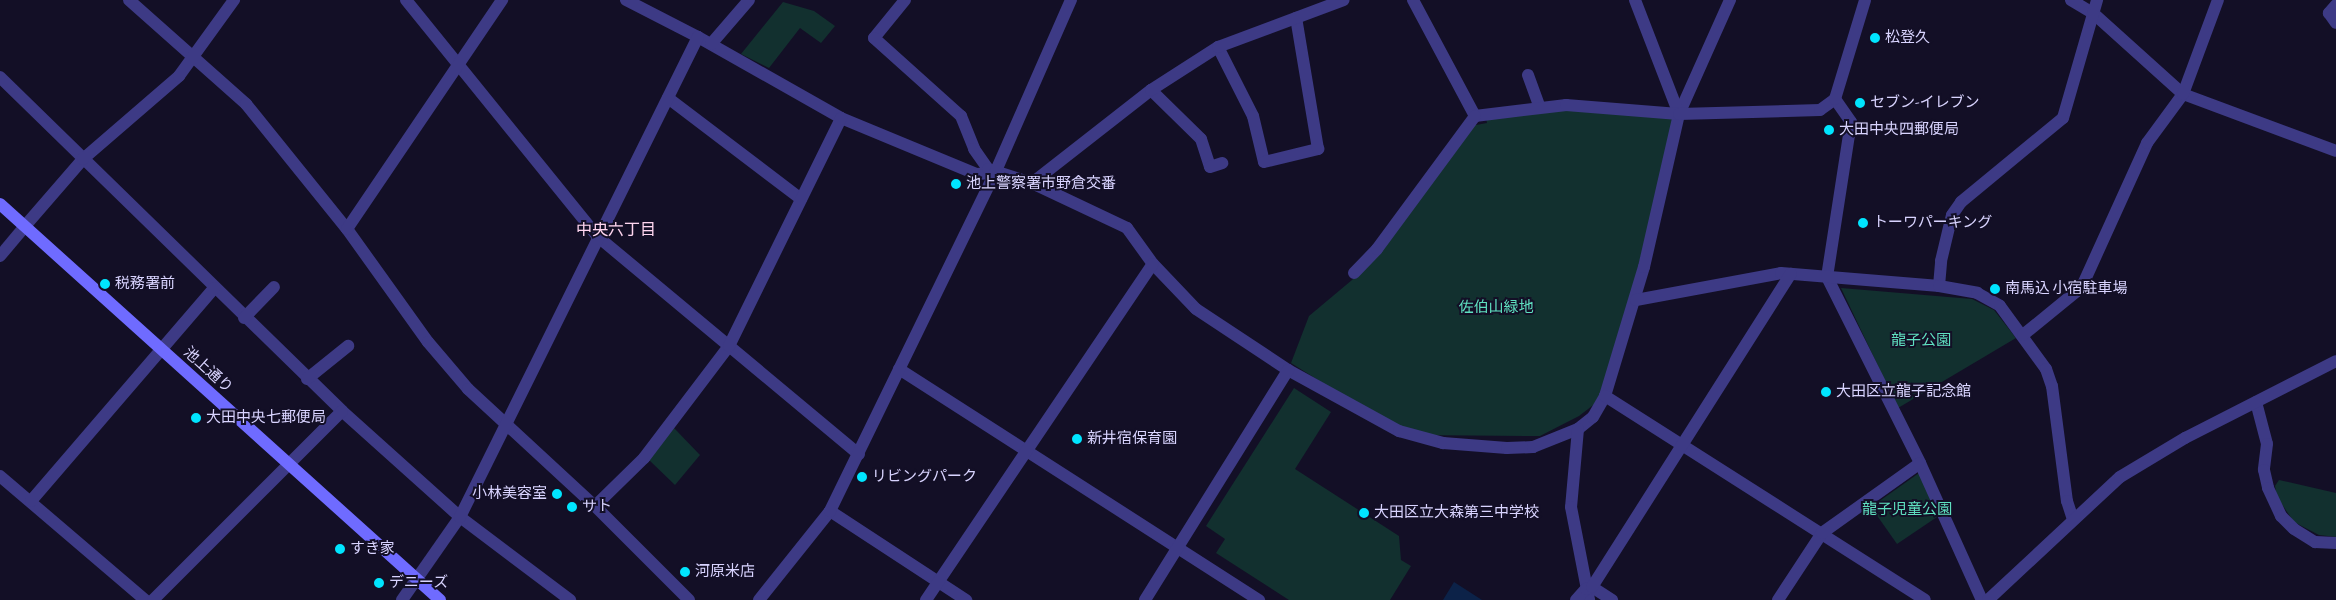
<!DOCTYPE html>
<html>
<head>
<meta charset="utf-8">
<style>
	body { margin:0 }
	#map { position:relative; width:2336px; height:600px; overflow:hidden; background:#130f26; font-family:"Alegreya Sans","Noto Sans JP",sans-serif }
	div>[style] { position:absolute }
	.green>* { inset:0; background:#12302f }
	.water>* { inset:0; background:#0c2248 }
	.minor>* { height:12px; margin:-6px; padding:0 6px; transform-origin:6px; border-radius:6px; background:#3d3a85 }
	.tertiary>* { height:12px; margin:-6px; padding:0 6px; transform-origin:6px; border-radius:6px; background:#3d3a85 }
	.secondary>* { height:12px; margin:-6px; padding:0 6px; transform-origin:6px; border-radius:6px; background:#6f6bff }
	.dots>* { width:14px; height:14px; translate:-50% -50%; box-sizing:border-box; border:2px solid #130f26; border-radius:50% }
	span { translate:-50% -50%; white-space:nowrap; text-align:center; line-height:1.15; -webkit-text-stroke:4px #130f26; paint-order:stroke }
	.poi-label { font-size:15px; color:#d9d4ff }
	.left { translate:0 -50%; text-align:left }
	.right { translate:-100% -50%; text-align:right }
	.park-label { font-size:15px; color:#5fe0c0 }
	.street-label { font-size:15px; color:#d9d4ff }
	.neighbourhood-label { font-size:16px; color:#ffd6f0 }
</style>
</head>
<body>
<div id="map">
	<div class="green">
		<i style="clip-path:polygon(783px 2px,814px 11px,835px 26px,821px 43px,800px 28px,769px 68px,741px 54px)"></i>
		<i style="clip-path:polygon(1566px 108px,1676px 119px,1605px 396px,1579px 416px,1540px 436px,1412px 435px,1399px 431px,1291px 363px,1309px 316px,1352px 280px,1384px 246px,1474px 123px,1476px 125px,1487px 123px,1486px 118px)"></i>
		<i style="clip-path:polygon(1841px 288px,1972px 299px,1994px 310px,2016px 338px,1898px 408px)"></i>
		<i style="clip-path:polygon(1294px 388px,1331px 412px,1295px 469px,1399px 536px,1401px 560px,1411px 566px,1390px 600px,1289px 600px,1216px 553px,1225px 539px,1206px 526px)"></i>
		<i style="clip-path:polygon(674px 428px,700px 455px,675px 485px,648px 459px)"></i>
		<i style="clip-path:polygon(1919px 473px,1940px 515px,1897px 544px,1871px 507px)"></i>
		<i style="clip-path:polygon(2279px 480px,2336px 493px,2336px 537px,2319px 535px,2294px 522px,2277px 497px,2275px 486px)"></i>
	</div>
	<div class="water">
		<i style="clip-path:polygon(1454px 582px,1482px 600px,1443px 600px)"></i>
	</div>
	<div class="minor">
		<i style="left:129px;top:0;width:157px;rotate:41.6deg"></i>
		<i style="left:246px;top:104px;width:161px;rotate:51.1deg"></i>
		<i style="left:347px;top:229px;width:139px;rotate:54.4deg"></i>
		<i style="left:428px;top:342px;width:62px;rotate:49.6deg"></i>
		<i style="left:468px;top:389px;width:173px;rotate:42.7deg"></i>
		<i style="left:595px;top:506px;width:133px;rotate:45deg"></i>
		<i style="left:406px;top:0;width:304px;rotate:51deg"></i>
		<i style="left:597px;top:236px;width:341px;rotate:39.8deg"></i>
		<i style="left:626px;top:0;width:81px;rotate:27.2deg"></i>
		<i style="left:698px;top:37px;width:164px;rotate:29.5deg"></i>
		<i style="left:841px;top:118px;width:146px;rotate:22.5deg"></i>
		<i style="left:976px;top:174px;width:19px;rotate:-3deg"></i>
		<i style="left:905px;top:0;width:49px;rotate:129.2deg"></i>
		<i style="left:874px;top:38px;width:117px;rotate:41.9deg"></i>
		<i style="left:961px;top:116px;width:35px;rotate:68deg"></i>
		<i style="left:974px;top:149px;width:24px;rotate:55deg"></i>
		<i style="left:988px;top:169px;width:46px;rotate:17.7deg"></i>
		<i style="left:1032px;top:183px;width:105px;rotate:25.3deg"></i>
		<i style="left:1127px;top:228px;width:44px;rotate:54.2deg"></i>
		<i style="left:1153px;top:264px;width:62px;rotate:46.3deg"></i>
		<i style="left:1196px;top:309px;width:110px;rotate:33.5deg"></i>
		<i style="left:1288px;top:370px;width:127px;rotate:28.8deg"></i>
		<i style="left:1399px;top:431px;width:46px;rotate:15.3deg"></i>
		<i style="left:1443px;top:443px;width:64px;rotate:4.5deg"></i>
		<i style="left:1507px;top:448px;width:26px;rotate:-2deg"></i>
		<i style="left:1533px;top:447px;width:48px;rotate:-21.8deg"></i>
		<i style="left:1578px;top:429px;width:19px;rotate:-39deg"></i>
		<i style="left:1593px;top:417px;width:24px;rotate:-60deg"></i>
		<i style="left:1605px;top:396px;width:135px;rotate:-73.2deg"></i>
		<i style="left:1644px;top:267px;width:157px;rotate:-77.1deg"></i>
		<i style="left:1679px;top:114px;width:125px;rotate:-65.9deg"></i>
		<i style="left:1413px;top:0;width:132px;rotate:61.9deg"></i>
		<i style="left:1635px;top:0;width:122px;rotate:68.9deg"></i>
		<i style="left:2071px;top:0;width:26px;rotate:31deg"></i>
		<i style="left:2093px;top:13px;width:121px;rotate:42deg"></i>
		<i style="left:2183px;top:94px;width:163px;rotate:20.4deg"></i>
		<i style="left:2336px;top:5px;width:11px;rotate:131deg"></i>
		<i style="left:2329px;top:13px;width:12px;rotate:55deg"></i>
		<i style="left:711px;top:44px;width:58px;rotate:-49.2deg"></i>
		<i style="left:1218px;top:47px;width:77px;rotate:63.1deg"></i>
		<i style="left:1253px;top:116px;width:47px;rotate:76.6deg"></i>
		<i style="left:1264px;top:162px;width:56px;rotate:-13.5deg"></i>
		<i style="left:1318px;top:149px;width:133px;rotate:-99.5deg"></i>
		<i style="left:1528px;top:75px;width:33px;rotate:70deg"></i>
		<i style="left:0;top:77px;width:478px;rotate:44.3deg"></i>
		<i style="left:342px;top:411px;width:159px;rotate:41.9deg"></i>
		<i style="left:460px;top:517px;width:138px;rotate:37deg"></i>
		<i style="left:1151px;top:90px;width:70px;rotate:44.4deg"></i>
		<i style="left:1201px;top:139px;width:29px;rotate:72deg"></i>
		<i style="left:1210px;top:167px;width:13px;rotate:-18deg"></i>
		<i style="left:668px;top:98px;width:167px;rotate:37.2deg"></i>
		<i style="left:1475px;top:116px;width:92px;rotate:-6.9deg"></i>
		<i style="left:1566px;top:105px;width:113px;rotate:4.6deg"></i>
		<i style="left:1679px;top:114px;width:141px;rotate:-1.6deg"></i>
		<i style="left:1820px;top:110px;width:19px;rotate:-36deg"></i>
		<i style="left:1835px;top:99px;width:28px;rotate:55deg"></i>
		<i style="left:1851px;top:122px;width:157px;rotate:98.8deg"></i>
		<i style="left:1827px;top:277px;width:208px;rotate:63.4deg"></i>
		<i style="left:1920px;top:463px;width:150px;rotate:65.7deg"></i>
		<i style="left:1032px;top:183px;width:151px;rotate:-38deg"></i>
		<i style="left:1151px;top:90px;width:80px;rotate:-32.7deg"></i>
		<i style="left:1218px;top:47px;width:134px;rotate:-20.5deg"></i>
		<i style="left:25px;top:226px;width:89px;rotate:-49.1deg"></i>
		<i style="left:83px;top:159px;width:127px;rotate:-40.8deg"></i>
		<i style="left:179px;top:76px;width:94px;rotate:-54.1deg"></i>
		<i style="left:347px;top:229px;width:277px;rotate:-55.9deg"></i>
		<i style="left:1354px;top:273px;width:33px;rotate:-46deg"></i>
		<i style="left:1377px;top:249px;width:165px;rotate:-53.6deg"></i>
		<i style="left:1939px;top:286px;width:25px;rotate:-85deg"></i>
		<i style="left:1941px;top:261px;width:47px;rotate:-76.6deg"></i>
		<i style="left:1952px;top:215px;width:16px;rotate:-55deg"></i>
		<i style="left:1961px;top:202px;width:132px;rotate:-39.5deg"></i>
		<i style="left:2063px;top:118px;width:123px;rotate:-73.9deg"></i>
		<i style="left:1636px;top:300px;width:147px;rotate:-10.5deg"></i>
		<i style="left:1781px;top:273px;width:159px;rotate:4.7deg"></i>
		<i style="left:1939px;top:286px;width:39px;rotate:10deg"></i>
		<i style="left:1977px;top:293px;width:26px;rotate:29deg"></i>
		<i style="left:2000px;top:306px;width:78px;rotate:53.9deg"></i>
		<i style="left:2046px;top:369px;width:18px;rotate:71deg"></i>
		<i style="left:2052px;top:386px;width:116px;rotate:82.6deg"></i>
		<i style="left:2067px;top:501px;width:19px;rotate:72deg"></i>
		<i style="left:244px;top:318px;width:43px;rotate:-45.9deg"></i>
		<i style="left:2023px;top:335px;width:70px;rotate:-39.2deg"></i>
		<i style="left:2077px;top:291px;width:11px;rotate:-52deg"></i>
		<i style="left:2084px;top:282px;width:153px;rotate:-65.6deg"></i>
		<i style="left:2147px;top:143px;width:61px;rotate:-53.7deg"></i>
		<i style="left:2183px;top:94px;width:100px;rotate:-69.6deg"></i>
		<i style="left:899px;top:369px;width:428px;rotate:32.7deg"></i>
		<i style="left:307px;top:379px;width:53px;rotate:-38.8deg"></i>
		<i style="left:1605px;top:396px;width:379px;rotate:32.5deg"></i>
		<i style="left:2256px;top:402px;width:43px;rotate:75.3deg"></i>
		<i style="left:2267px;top:444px;width:26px;rotate:97deg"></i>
		<i style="left:2264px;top:470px;width:18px;rotate:77deg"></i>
		<i style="left:2268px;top:488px;width:31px;rotate:65deg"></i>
		<i style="left:2281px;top:516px;width:18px;rotate:45deg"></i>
		<i style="left:2294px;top:529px;width:25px;rotate:32deg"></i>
		<i style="left:2315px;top:542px;width:21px;rotate:3deg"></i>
		<i style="left:1578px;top:429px;width:78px;rotate:95.1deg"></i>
		<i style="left:1571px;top:507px;width:95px;rotate:79deg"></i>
		<i style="left:0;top:476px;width:191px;rotate:40.5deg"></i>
		<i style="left:31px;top:501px;width:281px;rotate:-49.3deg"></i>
		<i style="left:595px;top:506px;width:69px;rotate:-44.4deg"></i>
		<i style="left:644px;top:458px;width:141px;rotate:-52.8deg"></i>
		<i style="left:729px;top:346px;width:254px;rotate:-63.8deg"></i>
		<i style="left:830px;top:511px;width:163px;rotate:33.2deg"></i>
		<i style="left:1592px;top:587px;width:24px;rotate:33deg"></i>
		<i style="left:153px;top:600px;width:267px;rotate:-45deg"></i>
		<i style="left:402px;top:600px;width:101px;rotate:-55.1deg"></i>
		<i style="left:460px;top:517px;width:536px;rotate:-63.63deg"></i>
		<i style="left:759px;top:600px;width:114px;rotate:-51.4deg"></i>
		<i style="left:830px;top:511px;width:376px;rotate:-64deg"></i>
		<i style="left:995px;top:173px;width:189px;rotate:-66.3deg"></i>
		<i style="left:926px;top:600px;width:405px;rotate:-56deg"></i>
		<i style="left:1145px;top:600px;width:271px;rotate:-58.1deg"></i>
		<i style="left:1576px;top:600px;width:15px;rotate:-48deg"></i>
		<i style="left:1586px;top:589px;width:6px;rotate:-18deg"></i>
		<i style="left:1592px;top:587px;width:371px;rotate:-57.6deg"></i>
		<i style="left:1778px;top:600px;width:80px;rotate:-56.7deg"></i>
		<i style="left:1822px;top:533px;width:120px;rotate:-35.5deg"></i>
	</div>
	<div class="tertiary">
		<i style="left:1835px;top:99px;width:103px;rotate:-73.1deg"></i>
		<i style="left:0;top:256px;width:39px;rotate:-50deg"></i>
		<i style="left:1988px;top:600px;width:180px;rotate:-43deg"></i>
		<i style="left:2120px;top:477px;width:76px;rotate:-31deg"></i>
		<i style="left:2185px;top:438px;width:169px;rotate:-27deg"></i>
	</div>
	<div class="secondary">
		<i style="left:0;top:204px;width:592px;rotate:41.99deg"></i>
	</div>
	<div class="dots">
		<i style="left:1875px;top:38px;background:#00e5ff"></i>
		<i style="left:1860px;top:103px;background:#00e5ff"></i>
		<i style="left:1829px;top:130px;background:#00e5ff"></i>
		<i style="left:956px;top:184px;background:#00e5ff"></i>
		<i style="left:1863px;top:223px;background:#00e5ff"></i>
		<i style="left:105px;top:284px;background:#00e5ff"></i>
		<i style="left:1995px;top:289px;background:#00e5ff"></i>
		<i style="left:1826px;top:392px;background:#00e5ff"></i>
		<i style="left:196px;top:418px;background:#00e5ff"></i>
		<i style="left:1077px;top:439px;background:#00e5ff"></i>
		<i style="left:862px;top:477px;background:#00e5ff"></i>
		<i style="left:557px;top:494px;background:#00e5ff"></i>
		<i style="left:572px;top:507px;background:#00e5ff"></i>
		<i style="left:1364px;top:513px;background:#00e5ff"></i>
		<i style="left:340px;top:549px;background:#00e5ff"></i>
		<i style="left:685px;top:572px;background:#00e5ff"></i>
		<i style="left:379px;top:583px;background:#00e5ff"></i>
	</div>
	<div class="poi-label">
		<span class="left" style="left:1885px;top:38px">松登久</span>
		<span class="left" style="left:1870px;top:103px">セブン-イレブン</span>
		<span class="left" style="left:1839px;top:130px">大田中央四郵便局</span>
		<span class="left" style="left:966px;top:184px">池上警察署市野倉交番</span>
		<span class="left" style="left:1873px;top:223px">トーワパーキング</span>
		<span class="left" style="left:115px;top:284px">税務署前</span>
		<span class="left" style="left:2005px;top:289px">南馬込 小宿駐車場</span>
		<span class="left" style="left:1836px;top:392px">大田区立龍子記念館</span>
		<span class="left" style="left:206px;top:418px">大田中央七郵便局</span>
		<span class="left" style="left:1087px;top:439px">新井宿保育園</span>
		<span class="left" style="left:872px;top:477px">リビングパーク</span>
		<span class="right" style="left:547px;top:494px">小林美容室</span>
		<span class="left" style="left:582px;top:507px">サト</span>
		<span class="left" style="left:1374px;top:513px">大田区立大森第三中学校</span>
		<span class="left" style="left:350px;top:549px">すき家</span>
		<span class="left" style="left:695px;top:572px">河原米店</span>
		<span class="left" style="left:389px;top:583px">デニーズ</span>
	</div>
	<div class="park-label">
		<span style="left:1496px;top:308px">佐伯山緑地</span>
		<span style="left:1921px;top:341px">龍子公園</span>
		<span style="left:1907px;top:510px">龍子児童公園</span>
	</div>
	<div class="street-label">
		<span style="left:208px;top:370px;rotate:42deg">池上通り</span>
	</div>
	<div class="neighbourhood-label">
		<span style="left:616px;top:230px">中央六丁目</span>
	</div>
</div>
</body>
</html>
